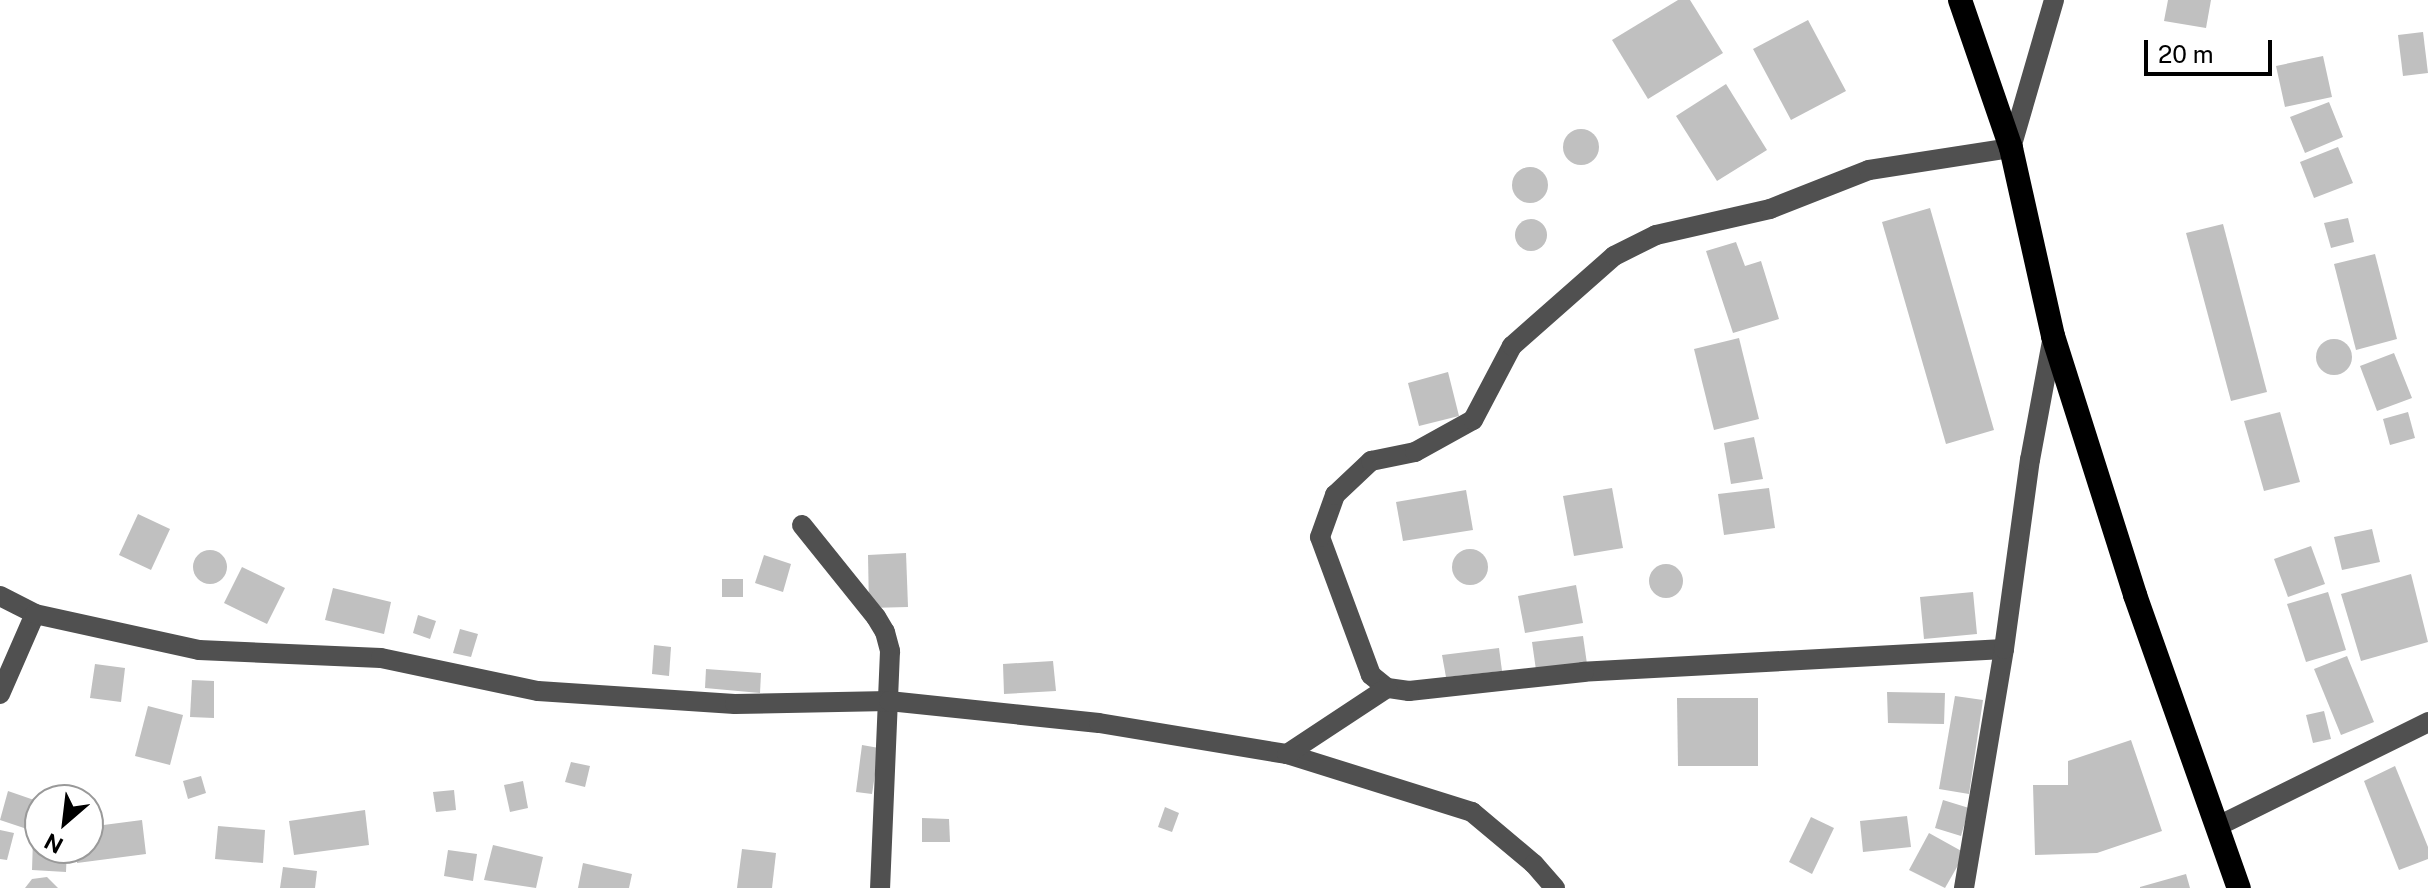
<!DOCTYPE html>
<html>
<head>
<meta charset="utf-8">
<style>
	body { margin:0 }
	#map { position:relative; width:2428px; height:888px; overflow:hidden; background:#fff; font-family:"Public Sans",sans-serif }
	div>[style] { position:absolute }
	.building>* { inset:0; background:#c0c0c0 }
	.round { border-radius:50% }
	.minor>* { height:20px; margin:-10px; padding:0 10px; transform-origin:10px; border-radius:10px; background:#505050 }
	.highway>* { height:24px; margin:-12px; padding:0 12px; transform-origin:12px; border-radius:12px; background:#000 }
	span { translate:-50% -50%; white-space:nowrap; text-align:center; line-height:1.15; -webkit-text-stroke:7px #fff; paint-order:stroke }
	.north { position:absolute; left:24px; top:784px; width:80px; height:80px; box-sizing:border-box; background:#fff; border:2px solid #999; border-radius:50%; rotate:208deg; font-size:22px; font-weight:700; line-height:32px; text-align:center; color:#000 }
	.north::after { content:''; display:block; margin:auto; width:28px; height:36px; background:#000; clip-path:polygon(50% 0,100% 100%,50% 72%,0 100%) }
	.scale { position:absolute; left:2144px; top:40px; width:128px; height:36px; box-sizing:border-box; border:4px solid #000; border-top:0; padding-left:10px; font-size:24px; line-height:28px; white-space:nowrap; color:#000; -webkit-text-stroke:6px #fff; paint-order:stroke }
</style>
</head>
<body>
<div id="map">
	<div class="building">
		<i style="clip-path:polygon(1678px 0,1690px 0,1723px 53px,1648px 99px,1612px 40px)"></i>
		<i style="clip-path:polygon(2168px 0,2211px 0,2206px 28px,2164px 21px)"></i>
		<i style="clip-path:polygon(1808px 20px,1846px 91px,1791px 120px,1753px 49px)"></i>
		<i style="clip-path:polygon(2423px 32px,2428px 73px,2403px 76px,2398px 35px)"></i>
		<i style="clip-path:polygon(2323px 56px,2332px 97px,2285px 107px,2276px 66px)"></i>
		<i style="clip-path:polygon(1726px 84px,1767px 150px,1717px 181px,1676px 116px)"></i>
		<i style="clip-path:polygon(2329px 102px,2343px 137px,2305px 153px,2290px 117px)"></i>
		<i class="round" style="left:1563px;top:129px;width:36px;height:36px"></i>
		<i style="clip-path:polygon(2338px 147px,2353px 183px,2314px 198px,2300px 162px)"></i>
		<i class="round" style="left:1512px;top:167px;width:36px;height:36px"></i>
		<i style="clip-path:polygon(1930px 208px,1994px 430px,1946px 444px,1882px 222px)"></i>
		<i style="clip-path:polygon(2348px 218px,2354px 242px,2331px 248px,2324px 223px)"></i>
		<i class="round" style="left:1515px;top:219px;width:32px;height:32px"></i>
		<i style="clip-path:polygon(2223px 224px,2267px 392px,2231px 401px,2186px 233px)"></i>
		<i style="clip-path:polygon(1736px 242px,1745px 266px,1761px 261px,1779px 319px,1733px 333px,1706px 251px)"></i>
		<i style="clip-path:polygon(2375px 254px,2397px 339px,2356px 350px,2334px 264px)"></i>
		<i style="clip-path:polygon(1739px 338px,1759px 419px,1714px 430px,1694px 349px)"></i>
		<i class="round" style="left:2316px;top:339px;width:36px;height:36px"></i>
		<i style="clip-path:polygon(2394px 353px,2412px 398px,2377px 411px,2360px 366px)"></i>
		<i style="clip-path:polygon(1448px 372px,1459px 416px,1419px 426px,1408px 383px)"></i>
		<i style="clip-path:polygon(2280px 412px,2300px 482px,2264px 491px,2244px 421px)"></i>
		<i style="clip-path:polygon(2408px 412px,2415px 438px,2390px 445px,2383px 419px)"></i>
		<i style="clip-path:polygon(1754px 437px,1763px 479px,1731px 484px,1724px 443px)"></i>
		<i style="clip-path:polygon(1612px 488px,1623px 548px,1574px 556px,1563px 496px)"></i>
		<i style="clip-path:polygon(1769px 488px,1775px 528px,1724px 535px,1718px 494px)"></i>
		<i style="clip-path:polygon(1466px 490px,1473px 530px,1403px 541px,1396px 502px)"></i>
		<i style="clip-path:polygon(138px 514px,170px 529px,151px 570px,119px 555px)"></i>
		<i style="clip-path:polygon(2372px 529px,2380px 562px,2342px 570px,2334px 537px)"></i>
		<i style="clip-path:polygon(2311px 546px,2325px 584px,2288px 597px,2274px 559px)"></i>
		<i class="round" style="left:1452px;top:549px;width:36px;height:36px"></i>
		<i class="round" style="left:193px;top:550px;width:34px;height:34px"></i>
		<i style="clip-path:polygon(906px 553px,908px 607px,869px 608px,868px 555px)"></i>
		<i style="clip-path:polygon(764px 555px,791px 564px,783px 592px,755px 583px)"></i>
		<i class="round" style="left:1649px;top:564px;width:34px;height:34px"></i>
		<i style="clip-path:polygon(242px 567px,285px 588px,267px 624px,224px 603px)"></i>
		<i style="clip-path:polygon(2411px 574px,2428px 642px,2361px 661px,2341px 594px)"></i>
		<i style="clip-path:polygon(722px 579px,743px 579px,743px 597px,722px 597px)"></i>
		<i style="clip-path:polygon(1576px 585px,1583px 623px,1525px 633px,1518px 596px)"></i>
		<i style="clip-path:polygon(333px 588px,391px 602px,384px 634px,325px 620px)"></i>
		<i style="clip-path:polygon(1973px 592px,1977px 634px,1924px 639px,1920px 597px)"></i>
		<i style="clip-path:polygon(2328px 592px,2346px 650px,2306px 662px,2287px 604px)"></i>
		<i style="clip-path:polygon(418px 615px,436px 621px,430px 639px,413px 633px)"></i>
		<i style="clip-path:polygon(460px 629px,478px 634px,471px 657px,453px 653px)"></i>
		<i style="clip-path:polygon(1583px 636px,1587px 664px,1536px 670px,1532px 642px)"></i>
		<i style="clip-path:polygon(654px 645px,671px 647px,669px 676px,652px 674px)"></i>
		<i style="clip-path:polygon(1499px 648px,1502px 671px,1446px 677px,1442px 655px)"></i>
		<i style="clip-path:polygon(2347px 656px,2374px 722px,2341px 735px,2314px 669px)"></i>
		<i style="clip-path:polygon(1053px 661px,1056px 691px,1004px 694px,1003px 664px)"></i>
		<i style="clip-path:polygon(95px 664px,125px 668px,121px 702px,90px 698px)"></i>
		<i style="clip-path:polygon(706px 669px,761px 673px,760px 693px,705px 688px)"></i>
		<i style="clip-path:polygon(192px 680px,214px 681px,214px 718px,190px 717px)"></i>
		<i style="clip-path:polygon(1887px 692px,1945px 693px,1944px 724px,1888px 723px)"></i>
		<i style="clip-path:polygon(1955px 696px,1983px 700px,1969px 794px,1939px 789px)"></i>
		<i style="clip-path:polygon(1677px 698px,1758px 698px,1758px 766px,1678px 766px)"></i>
		<i style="clip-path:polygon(148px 706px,183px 715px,170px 765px,135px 756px)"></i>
		<i style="clip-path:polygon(2324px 711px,2331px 739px,2313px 743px,2306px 715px)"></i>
		<i style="clip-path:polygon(2131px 740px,2162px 831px,2097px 853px,2035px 855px,2033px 785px,2068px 785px,2068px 761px)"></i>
		<i style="clip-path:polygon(862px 745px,879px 748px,872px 794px,856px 792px)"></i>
		<i style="clip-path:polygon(571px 762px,590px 766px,585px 787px,565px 782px)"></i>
		<i style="clip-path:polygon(2395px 766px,2428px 847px,2428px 859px,2399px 870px,2364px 781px)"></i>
		<i style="clip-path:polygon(201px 776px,206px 793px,188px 799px,183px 781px)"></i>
		<i style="clip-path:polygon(523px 781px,528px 808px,510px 812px,504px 785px)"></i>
		<i style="clip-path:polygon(454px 790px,456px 810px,436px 812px,433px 792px)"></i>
		<i style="clip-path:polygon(8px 791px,37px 801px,27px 829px,0 820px)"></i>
		<i style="clip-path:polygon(1943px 800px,1969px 808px,1961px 836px,1935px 828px)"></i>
		<i style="clip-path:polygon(1165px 807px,1179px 813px,1172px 832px,1158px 827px)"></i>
		<i style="clip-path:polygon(365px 810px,369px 845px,294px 855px,289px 821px)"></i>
		<i style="clip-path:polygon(1907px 816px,1911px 847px,1863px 852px,1860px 821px)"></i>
		<i style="clip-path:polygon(1811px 817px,1834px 828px,1812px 874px,1789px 862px)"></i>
		<i style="clip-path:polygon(922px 818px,949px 819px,950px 842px,922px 842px)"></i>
		<i style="clip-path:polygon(142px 820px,146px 854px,77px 863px,76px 848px,88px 848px,88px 827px)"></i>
		<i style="clip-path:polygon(218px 826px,265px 830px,263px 863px,215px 859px)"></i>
		<i style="clip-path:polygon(0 830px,14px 833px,7px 860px,0 859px)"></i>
		<i style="clip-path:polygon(1929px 833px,1965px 853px,1945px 888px,1909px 870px)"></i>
		<i style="clip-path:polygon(33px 839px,40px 840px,40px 848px,67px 848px,66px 872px,32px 870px)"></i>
		<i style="clip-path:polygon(493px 845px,543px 857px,536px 888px,484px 880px)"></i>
		<i style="clip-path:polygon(742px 849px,776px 853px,772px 888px,737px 888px)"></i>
		<i style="clip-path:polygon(448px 850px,477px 854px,473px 881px,444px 876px)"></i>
		<i style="clip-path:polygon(583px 863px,632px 874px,629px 888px,578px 888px)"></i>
		<i style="clip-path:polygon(283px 867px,317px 871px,315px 888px,280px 888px)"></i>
		<i style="clip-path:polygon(2186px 874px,2190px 888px,2140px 888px,2140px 887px)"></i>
		<i style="clip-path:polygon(47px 877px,58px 888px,25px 888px,32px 879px)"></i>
	</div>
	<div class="minor">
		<i style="left:802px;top:525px;width:118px;rotate:51.2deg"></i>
		<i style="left:876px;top:617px;width:17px;rotate:59deg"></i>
		<i style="left:885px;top:632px;width:20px;rotate:75deg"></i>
		<i style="left:890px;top:651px;width:237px;rotate:92.4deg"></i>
		<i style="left:0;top:596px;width:39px;rotate:27deg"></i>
		<i style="left:2004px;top:649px;width:421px;rotate:176.9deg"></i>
		<i style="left:1584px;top:672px;width:176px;rotate:173.8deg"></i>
		<i style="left:1409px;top:691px;width:22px;rotate:-172deg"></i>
		<i style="left:1387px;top:688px;width:21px;rotate:-141deg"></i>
		<i style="left:1371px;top:675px;width:147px;rotate:-110.3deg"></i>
		<i style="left:1320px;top:537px;width:45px;rotate:-70.3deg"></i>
		<i style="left:1335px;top:495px;width:50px;rotate:-43.4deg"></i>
		<i style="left:1371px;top:461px;width:45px;rotate:-11.6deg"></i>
		<i style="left:1415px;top:452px;width:66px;rotate:-28.9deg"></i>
		<i style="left:1473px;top:420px;width:84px;rotate:-62.2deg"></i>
		<i style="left:1512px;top:346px;width:136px;rotate:-41.4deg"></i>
		<i style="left:1614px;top:256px;width:47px;rotate:-26.6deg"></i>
		<i style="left:1656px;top:235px;width:117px;rotate:-12.8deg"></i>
		<i style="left:1770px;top:209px;width:106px;rotate:-21.5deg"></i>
		<i style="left:1869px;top:170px;width:144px;rotate:-8.8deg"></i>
		<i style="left:2011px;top:148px;width:154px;rotate:-73.8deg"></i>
		<i style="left:0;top:694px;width:87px;rotate:-66.4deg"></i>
		<i style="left:35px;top:614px;width:168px;rotate:12.4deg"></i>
		<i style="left:199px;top:650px;width:182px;rotate:2.5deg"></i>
		<i style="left:381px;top:658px;width:160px;rotate:11.9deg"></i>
		<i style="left:538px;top:691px;width:197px;rotate:3.8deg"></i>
		<i style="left:735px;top:704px;width:154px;rotate:-1.1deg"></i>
		<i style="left:889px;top:701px;width:211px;rotate:6deg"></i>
		<i style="left:1099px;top:723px;width:191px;rotate:9.4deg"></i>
		<i style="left:1287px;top:754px;width:194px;rotate:17.4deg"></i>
		<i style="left:1472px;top:812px;width:81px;rotate:40deg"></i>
		<i style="left:1534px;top:864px;width:32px;rotate:49deg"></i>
		<i style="left:1287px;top:754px;width:120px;rotate:-33.4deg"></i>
		<i style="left:2216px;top:827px;width:237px;rotate:-26.3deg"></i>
		<i style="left:1964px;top:888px;width:242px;rotate:-80.5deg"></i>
		<i style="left:2004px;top:649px;width:191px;rotate:-82.2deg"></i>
		<i style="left:2030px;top:460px;width:126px;rotate:-79.5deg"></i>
	</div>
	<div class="highway">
		<i style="left:1960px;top:0;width:157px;rotate:71deg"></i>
		<i style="left:2011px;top:148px;width:193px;rotate:77.4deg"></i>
		<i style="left:2053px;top:336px;width:272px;rotate:72.4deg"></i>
		<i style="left:2135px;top:595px;width:311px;rotate:70.5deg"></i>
	</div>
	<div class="north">N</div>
	<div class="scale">20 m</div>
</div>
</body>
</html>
